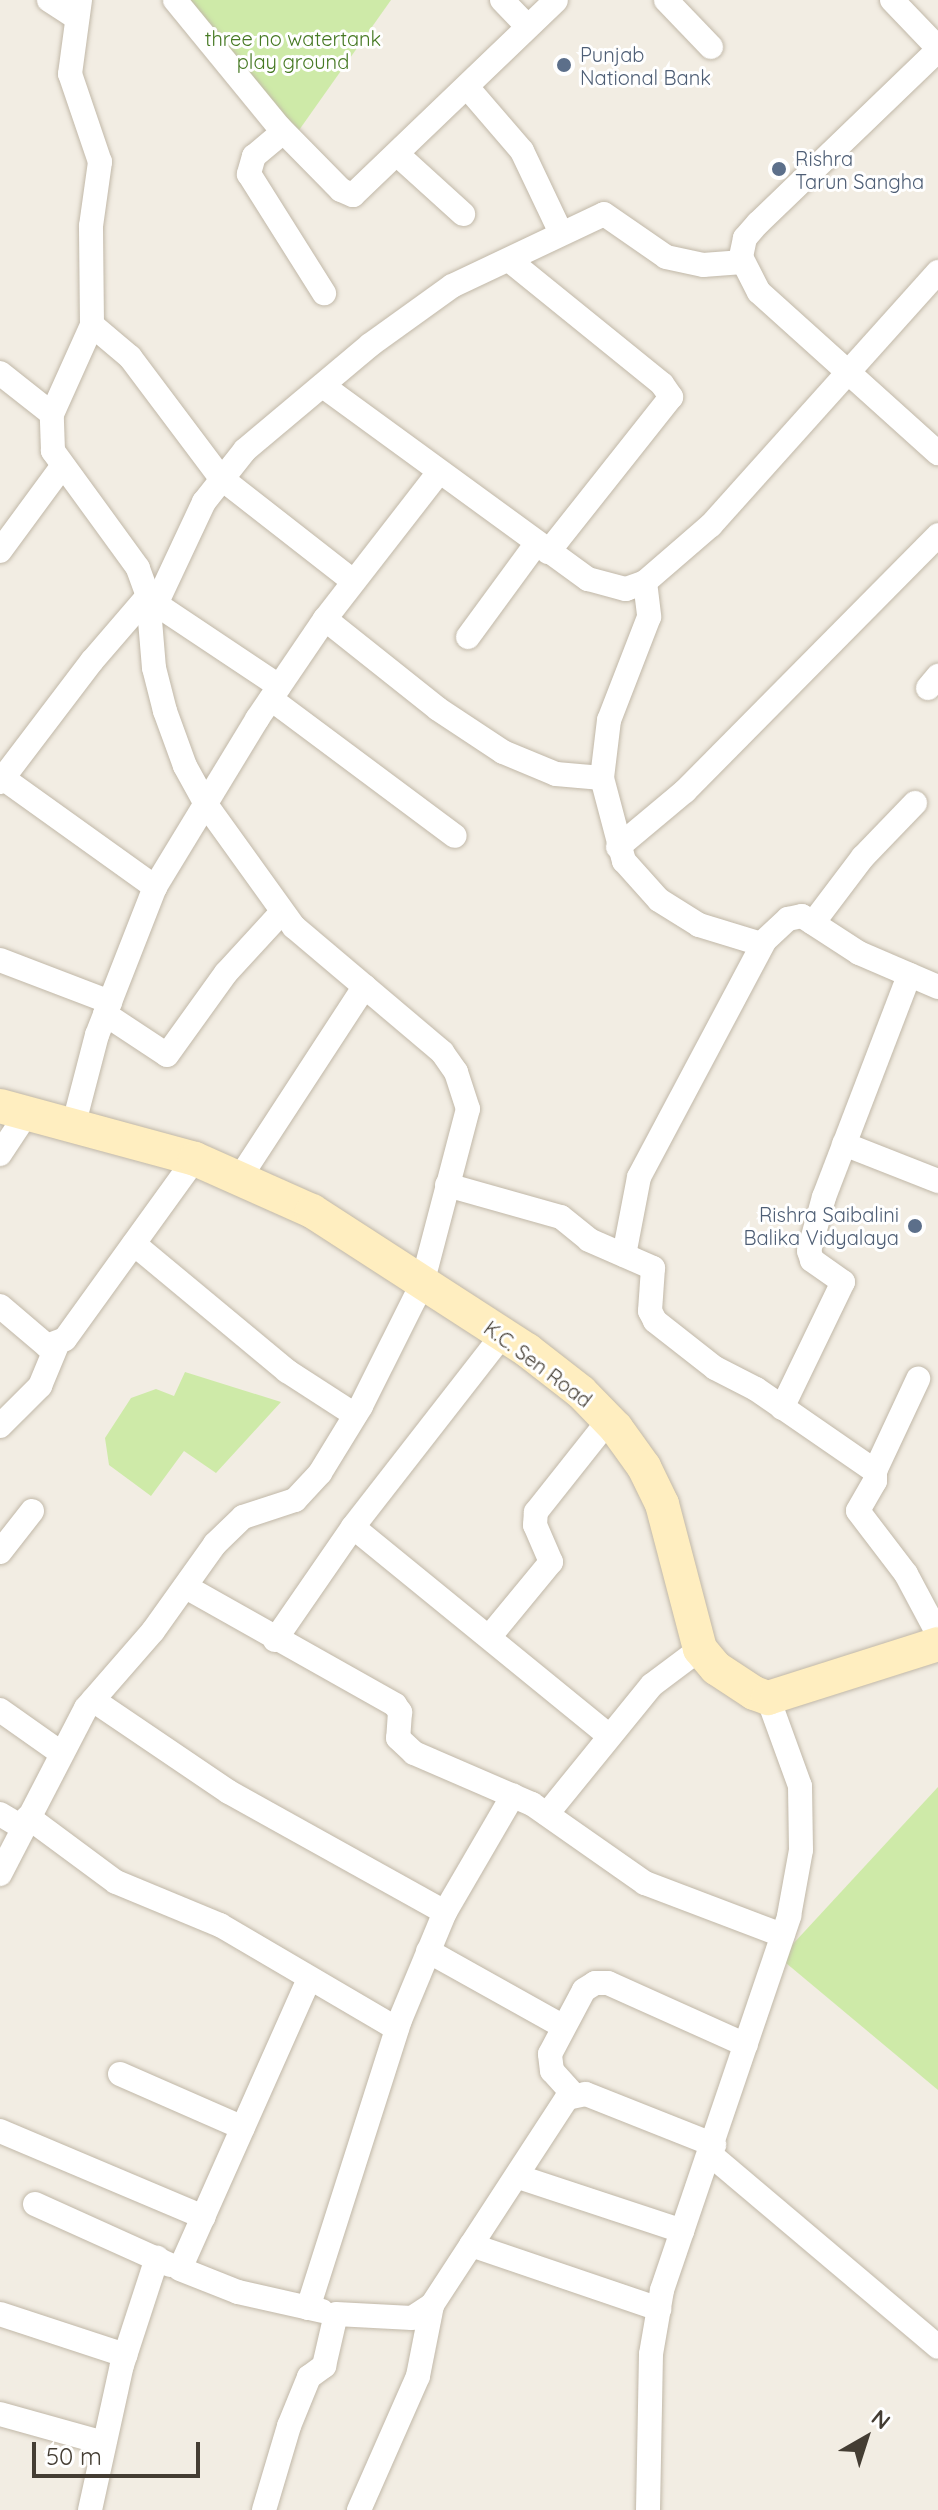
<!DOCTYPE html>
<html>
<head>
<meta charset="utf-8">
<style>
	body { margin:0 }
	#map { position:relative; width:938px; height:2510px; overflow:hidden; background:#f2ede3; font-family:Quicksand,sans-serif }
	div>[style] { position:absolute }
	.green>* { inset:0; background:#ceeaa8 }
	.roads { filter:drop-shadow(0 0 2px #c1b8a8) drop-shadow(0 0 2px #c1b8a8) }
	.street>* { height:24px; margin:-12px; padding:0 12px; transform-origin:12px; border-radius:12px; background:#fff }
	.secondary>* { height:34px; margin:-17px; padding:0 17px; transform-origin:17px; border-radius:17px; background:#ffeec0 }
	.dots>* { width:22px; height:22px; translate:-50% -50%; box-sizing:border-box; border:4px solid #fff; border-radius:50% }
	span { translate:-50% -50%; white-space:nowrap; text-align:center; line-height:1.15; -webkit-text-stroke:6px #fff; paint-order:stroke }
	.park-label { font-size:20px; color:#467923 }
	.service-label { font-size:20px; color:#4e5e75 }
	.left { translate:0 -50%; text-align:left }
	.right { translate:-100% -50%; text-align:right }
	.street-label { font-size:20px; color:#443d33 }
	.north { position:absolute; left:826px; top:2398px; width:80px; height:80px; -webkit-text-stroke:6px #fff; paint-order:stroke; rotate:39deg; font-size:22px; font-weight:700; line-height:32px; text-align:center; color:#443d33 }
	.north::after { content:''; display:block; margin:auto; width:28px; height:36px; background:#443d33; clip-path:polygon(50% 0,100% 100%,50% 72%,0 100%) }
	.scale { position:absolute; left:32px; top:2442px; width:168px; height:36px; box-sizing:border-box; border:4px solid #443d33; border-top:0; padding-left:10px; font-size:24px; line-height:28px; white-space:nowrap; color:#443d33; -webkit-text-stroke:6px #fff; paint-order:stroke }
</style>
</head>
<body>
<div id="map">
	<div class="green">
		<i style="clip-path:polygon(184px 0,391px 0,297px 133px)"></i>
		<i style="clip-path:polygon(185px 1372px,281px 1402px,216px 1473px,184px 1451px,151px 1496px,109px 1465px,105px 1438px,131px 1398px,156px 1389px,174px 1396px)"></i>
		<i style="clip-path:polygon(938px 1787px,938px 2090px,780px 1958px)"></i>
	</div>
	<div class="roads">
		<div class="street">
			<i style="left:49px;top:0;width:33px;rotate:33deg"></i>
			<i style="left:175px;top:0;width:164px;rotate:50.7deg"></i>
			<i style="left:279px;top:127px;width:88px;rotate:45.5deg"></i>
			<i style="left:341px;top:190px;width:13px;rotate:23deg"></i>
			<i style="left:353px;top:195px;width:281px;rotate:-43.8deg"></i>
			<i style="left:502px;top:0;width:37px;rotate:46deg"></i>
			<i style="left:666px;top:0;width:65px;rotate:46.2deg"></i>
			<i style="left:892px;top:0;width:66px;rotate:46.2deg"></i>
			<i style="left:938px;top:50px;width:250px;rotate:136.1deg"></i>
			<i style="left:758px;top:223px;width:20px;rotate:131deg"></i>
			<i style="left:745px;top:238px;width:19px;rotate:102deg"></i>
			<i style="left:741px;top:257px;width:39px;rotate:63deg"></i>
			<i style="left:759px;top:292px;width:241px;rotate:42deg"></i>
			<i style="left:467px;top:87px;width:84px;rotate:49.3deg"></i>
			<i style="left:522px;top:151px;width:91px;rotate:64.6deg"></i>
			<i style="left:283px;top:132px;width:38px;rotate:140deg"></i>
			<i style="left:254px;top:156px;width:19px;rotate:106deg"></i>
			<i style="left:249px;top:174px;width:141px;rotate:57.8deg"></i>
			<i style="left:398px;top:155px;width:88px;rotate:42.2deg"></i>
			<i style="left:509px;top:260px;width:197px;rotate:39deg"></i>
			<i style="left:662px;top:384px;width:16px;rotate:55deg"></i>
			<i style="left:671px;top:397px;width:198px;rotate:128.4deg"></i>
			<i style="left:92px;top:325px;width:50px;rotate:40.1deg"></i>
			<i style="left:130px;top:357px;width:151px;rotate:53.1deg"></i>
			<i style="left:221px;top:478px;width:167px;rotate:38deg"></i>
			<i style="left:0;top:373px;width:66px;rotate:38.3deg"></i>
			<i style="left:323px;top:386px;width:328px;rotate:36.1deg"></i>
			<i style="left:588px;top:579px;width:39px;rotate:15deg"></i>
			<i style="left:626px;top:589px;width:20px;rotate:-20deg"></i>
			<i style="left:645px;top:582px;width:87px;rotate:-40.8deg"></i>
			<i style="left:711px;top:525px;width:340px;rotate:-48.1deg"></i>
			<i style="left:0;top:551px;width:103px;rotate:-53.7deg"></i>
			<i style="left:645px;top:582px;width:35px;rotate:83deg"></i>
			<i style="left:649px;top:617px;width:110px;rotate:111.2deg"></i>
			<i style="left:609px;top:720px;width:58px;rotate:96.9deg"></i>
			<i style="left:602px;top:778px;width:86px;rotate:75.2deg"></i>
			<i style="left:624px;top:861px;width:52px;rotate:48.1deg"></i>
			<i style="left:659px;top:900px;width:47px;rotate:32deg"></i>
			<i style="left:699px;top:925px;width:65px;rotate:17deg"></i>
			<i style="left:761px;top:944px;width:37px;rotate:-43deg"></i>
			<i style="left:788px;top:919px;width:14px;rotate:-12deg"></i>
			<i style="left:802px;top:916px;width:68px;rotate:33deg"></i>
			<i style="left:859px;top:953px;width:86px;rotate:23.3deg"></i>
			<i style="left:156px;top:604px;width:148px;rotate:33.7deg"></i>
			<i style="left:151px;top:615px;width:125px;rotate:-64.9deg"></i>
			<i style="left:204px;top:502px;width:66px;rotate:-51.7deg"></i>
			<i style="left:245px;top:450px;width:163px;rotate:-40deg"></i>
			<i style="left:370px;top:345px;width:101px;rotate:-35.7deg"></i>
			<i style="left:452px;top:286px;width:168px;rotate:-25.3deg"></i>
			<i style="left:604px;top:214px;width:75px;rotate:34.7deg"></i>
			<i style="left:666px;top:257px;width:38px;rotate:12deg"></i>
			<i style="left:703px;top:265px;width:40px;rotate:-4.3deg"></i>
			<i style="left:325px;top:619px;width:144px;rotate:38.5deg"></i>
			<i style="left:438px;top:709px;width:78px;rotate:33.5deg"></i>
			<i style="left:503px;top:752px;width:57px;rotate:22.5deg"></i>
			<i style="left:556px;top:774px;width:46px;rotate:5deg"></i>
			<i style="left:468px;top:637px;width:115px;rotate:-53.8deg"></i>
			<i style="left:928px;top:688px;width:16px;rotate:-50deg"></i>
			<i style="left:271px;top:699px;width:229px;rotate:36.7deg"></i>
			<i style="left:0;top:776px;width:191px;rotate:35.6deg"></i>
			<i style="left:0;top:782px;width:152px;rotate:-52.8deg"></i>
			<i style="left:92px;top:661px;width:86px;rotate:-49.3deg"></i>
			<i style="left:618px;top:847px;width:87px;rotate:-39.9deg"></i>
			<i style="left:685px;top:791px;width:360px;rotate:-45.3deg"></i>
			<i style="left:813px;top:923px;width:83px;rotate:-52.9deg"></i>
			<i style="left:863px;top:857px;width:75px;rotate:-46.1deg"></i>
			<i style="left:0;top:960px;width:118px;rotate:20.9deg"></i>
			<i style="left:105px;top:1014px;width:74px;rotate:33.5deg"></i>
			<i style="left:167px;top:1055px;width:101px;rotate:-54.3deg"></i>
			<i style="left:226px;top:973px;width:81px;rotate:-47.5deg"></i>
			<i style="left:74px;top:1123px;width:91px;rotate:-75.4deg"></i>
			<i style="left:97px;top:1035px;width:159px;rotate:-68.6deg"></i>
			<i style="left:155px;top:887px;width:197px;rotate:-58.7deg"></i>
			<i style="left:257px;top:719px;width:121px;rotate:-55.8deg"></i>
			<i style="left:325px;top:619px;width:186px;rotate:-52.2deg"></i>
			<i style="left:844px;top:1144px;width:101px;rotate:21.5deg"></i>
			<i style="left:0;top:1154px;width:49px;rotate:-56.6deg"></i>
			<i style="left:239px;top:1179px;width:230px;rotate:-56.9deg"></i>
			<i style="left:447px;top:1185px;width:118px;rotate:15.7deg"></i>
			<i style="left:561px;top:1217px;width:36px;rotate:39deg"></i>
			<i style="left:589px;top:1240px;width:70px;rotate:23.6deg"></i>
			<i style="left:653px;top:1268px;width:43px;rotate:94deg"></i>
			<i style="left:650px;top:1311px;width:11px;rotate:63deg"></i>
			<i style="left:655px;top:1321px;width:76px;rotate:38.1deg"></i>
			<i style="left:715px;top:1368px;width:46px;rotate:27.1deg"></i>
			<i style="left:756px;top:1389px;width:145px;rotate:34.6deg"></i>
			<i style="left:875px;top:1471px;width:10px;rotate:90deg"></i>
			<i style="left:875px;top:1481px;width:34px;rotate:120deg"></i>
			<i style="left:858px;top:1511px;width:79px;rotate:52.7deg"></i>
			<i style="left:906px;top:1574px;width:68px;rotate:61.9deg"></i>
			<i style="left:134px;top:1244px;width:199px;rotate:39.7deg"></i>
			<i style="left:287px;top:1371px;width:81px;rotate:32.9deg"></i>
			<i style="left:624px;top:1255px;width:79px;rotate:-79.1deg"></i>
			<i style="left:639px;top:1177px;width:266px;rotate:-62deg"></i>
			<i style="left:0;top:1306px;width:62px;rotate:40.4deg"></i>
			<i style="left:47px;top:1346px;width:19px;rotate:-21deg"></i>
			<i style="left:65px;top:1339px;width:222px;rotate:-54.2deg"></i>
			<i style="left:782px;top:1408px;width:140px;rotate:-64.2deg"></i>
			<i style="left:843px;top:1282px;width:38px;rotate:-145deg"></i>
			<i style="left:812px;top:1260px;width:9px;rotate:-108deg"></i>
			<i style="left:809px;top:1251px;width:56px;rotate:-74.5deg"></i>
			<i style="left:824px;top:1197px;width:238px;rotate:-69deg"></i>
			<i style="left:0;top:1426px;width:57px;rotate:-45deg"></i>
			<i style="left:40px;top:1386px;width:44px;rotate:-67.5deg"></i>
			<i style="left:875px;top:1471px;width:102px;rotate:-64.9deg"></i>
			<i style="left:353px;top:1527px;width:330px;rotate:39.2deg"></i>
			<i style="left:0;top:1552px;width:52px;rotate:-52deg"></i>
			<i style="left:186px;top:1587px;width:240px;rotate:29.4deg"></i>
			<i style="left:395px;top:1705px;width:9px;rotate:54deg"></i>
			<i style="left:400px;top:1712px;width:26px;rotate:94deg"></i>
			<i style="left:398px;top:1738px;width:22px;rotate:43deg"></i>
			<i style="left:414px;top:1753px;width:129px;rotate:23.4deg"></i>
			<i style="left:532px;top:1804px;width:138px;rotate:35deg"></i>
			<i style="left:645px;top:1883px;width:147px;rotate:20.8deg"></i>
			<i style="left:490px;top:1636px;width:96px;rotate:-50.5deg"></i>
			<i style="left:551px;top:1562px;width:40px;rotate:-113.4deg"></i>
			<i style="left:535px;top:1525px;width:13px;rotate:-86deg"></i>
			<i style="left:536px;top:1512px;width:117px;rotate:-51.6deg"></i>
			<i style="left:275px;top:1640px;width:137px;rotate:-55.4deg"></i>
			<i style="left:353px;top:1527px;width:244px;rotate:-52.1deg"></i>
			<i style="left:93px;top:1700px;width:164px;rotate:34.1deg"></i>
			<i style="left:229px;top:1792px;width:247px;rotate:29.1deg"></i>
			<i style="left:0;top:1710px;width:75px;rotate:35.2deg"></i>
			<i style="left:0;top:1814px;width:27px;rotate:31deg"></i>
			<i style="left:547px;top:1814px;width:166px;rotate:-50.9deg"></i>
			<i style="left:652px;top:1685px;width:60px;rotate:-36.9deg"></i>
			<i style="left:28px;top:1817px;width:109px;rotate:36.5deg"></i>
			<i style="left:116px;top:1882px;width:113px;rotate:22.5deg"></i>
			<i style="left:220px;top:1925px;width:205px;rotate:30.4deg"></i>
			<i style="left:0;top:1874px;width:187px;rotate:-62.6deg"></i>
			<i style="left:86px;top:1708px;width:102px;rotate:-49deg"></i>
			<i style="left:153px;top:1631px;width:107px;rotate:-54.5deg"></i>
			<i style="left:215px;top:1544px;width:39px;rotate:-44deg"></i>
			<i style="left:243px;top:1517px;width:55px;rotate:-18.1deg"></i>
			<i style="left:295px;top:1500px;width:37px;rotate:-47deg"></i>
			<i style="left:320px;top:1473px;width:79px;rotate:-58.5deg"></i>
			<i style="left:361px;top:1406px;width:136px;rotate:-63.4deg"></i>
			<i style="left:422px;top:1284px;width:181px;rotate:-75.3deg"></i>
			<i style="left:468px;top:1109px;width:39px;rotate:-108deg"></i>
			<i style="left:456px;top:1072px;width:24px;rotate:-125deg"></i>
			<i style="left:442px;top:1052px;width:194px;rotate:-139.8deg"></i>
			<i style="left:294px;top:927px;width:149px;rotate:-125.7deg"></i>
			<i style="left:207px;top:806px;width:46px;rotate:-118.8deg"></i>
			<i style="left:185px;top:766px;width:59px;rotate:-110deg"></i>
			<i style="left:165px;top:711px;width:44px;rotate:-104.3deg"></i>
			<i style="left:154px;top:668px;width:72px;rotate:-94.8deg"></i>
			<i style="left:148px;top:596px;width:30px;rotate:-110deg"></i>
			<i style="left:138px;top:568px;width:145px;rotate:-126deg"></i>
			<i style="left:53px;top:451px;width:37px;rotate:-92deg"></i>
			<i style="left:52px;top:414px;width:98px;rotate:-65.8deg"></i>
			<i style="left:92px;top:325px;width:99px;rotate:-90.6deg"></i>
			<i style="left:91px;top:226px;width:65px;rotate:-82deg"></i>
			<i style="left:100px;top:162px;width:93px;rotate:-108.8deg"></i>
			<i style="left:70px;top:74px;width:75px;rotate:-82.3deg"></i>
			<i style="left:428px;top:1951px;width:154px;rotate:29.2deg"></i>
			<i style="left:309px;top:1979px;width:317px;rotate:114deg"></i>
			<i style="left:180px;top:2269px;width:62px;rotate:21.6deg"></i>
			<i style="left:238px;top:2292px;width:86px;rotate:12.7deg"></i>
			<i style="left:120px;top:2074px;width:134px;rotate:23.7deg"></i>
			<i style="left:573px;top:2094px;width:31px;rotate:-132deg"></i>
			<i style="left:552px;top:2071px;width:17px;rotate:-97deg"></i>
			<i style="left:550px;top:2054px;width:72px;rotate:-62deg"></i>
			<i style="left:584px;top:1990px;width:13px;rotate:-32deg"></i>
			<i style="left:595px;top:1983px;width:13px"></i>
			<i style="left:608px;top:1983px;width:151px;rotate:24.2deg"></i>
			<i style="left:0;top:2131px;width:221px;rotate:22.9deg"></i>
			<i style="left:711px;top:2155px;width:297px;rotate:40.2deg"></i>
			<i style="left:519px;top:2177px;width:172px;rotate:18.3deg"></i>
			<i style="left:35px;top:2204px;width:148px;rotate:24.3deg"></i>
			<i style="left:471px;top:2245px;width:199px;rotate:18.8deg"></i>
			<i style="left:308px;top:2308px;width:302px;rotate:-72.3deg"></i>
			<i style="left:400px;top:2020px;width:117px;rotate:-67.4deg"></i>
			<i style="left:445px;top:1912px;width:135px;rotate:-59.8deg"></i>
			<i style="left:0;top:2314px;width:132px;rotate:18.2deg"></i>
			<i style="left:0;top:2414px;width:108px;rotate:15.6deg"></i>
			<i style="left:90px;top:2510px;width:148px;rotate:-77.6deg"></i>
			<i style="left:122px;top:2365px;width:113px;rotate:-71.9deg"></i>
			<i style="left:264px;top:2510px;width:88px;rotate:-73.4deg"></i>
			<i style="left:289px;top:2426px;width:53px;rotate:-67.8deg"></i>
			<i style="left:309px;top:2377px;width:19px;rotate:-36deg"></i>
			<i style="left:324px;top:2366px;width:53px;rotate:-77deg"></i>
			<i style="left:336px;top:2314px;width:76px;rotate:3deg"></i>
			<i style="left:412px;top:2318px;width:24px;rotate:-33deg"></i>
			<i style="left:432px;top:2305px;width:247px;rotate:-56.9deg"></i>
			<i style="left:567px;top:2098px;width:19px;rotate:-12deg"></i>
			<i style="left:586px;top:2094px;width:138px;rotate:21.7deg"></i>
			<i style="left:359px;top:2510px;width:146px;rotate:-66.2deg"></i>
			<i style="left:418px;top:2376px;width:72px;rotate:-78.8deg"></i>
			<i style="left:648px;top:2510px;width:156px;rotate:-88.9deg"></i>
			<i style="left:651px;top:2354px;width:65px;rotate:-80.2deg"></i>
			<i style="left:662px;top:2290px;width:395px;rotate:-71.2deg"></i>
			<i style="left:789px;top:1916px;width:67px;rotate:-79.7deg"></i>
			<i style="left:801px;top:1850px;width:64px;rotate:-90.9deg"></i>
			<i style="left:800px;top:1786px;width:94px;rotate:-110deg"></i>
		</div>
		<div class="secondary">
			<i style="left:0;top:1106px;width:202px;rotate:15.2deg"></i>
			<i style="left:195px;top:1159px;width:128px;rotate:24deg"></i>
			<i style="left:312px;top:1211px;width:256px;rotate:32.9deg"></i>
			<i style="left:527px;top:1350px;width:68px;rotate:37.9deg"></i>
			<i style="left:581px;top:1392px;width:50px;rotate:45.8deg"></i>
			<i style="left:616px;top:1428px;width:48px;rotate:54.3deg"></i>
			<i style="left:644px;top:1467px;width:41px;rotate:64.1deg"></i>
			<i style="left:662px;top:1504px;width:150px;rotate:75.3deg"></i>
			<i style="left:700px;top:1649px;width:25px;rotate:50deg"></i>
			<i style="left:716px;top:1668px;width:45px;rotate:33.3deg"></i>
			<i style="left:754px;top:1693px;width:15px;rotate:20deg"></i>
			<i style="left:768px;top:1698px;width:178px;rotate:-17.6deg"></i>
		</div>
	</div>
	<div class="dots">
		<i style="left:564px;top:65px;background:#5c6f8a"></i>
		<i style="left:779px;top:169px;background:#5c6f8a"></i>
		<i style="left:915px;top:1226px;background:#5c6f8a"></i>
	</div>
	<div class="park-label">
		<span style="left:293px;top:50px">three no watertank<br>play ground</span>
	</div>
	<div class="service-label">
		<span class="left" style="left:580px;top:66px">Punjab<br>National Bank</span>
		<span class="left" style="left:795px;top:170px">Rishra<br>Tarun Sangha</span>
		<span class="right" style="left:899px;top:1226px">Rishra Saibalini<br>Balika Vidyalaya</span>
	</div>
	<div class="street-label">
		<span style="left:538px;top:1364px;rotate:37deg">K.C. Sen Road</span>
	</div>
	<div class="north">N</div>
	<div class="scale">50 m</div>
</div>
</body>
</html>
